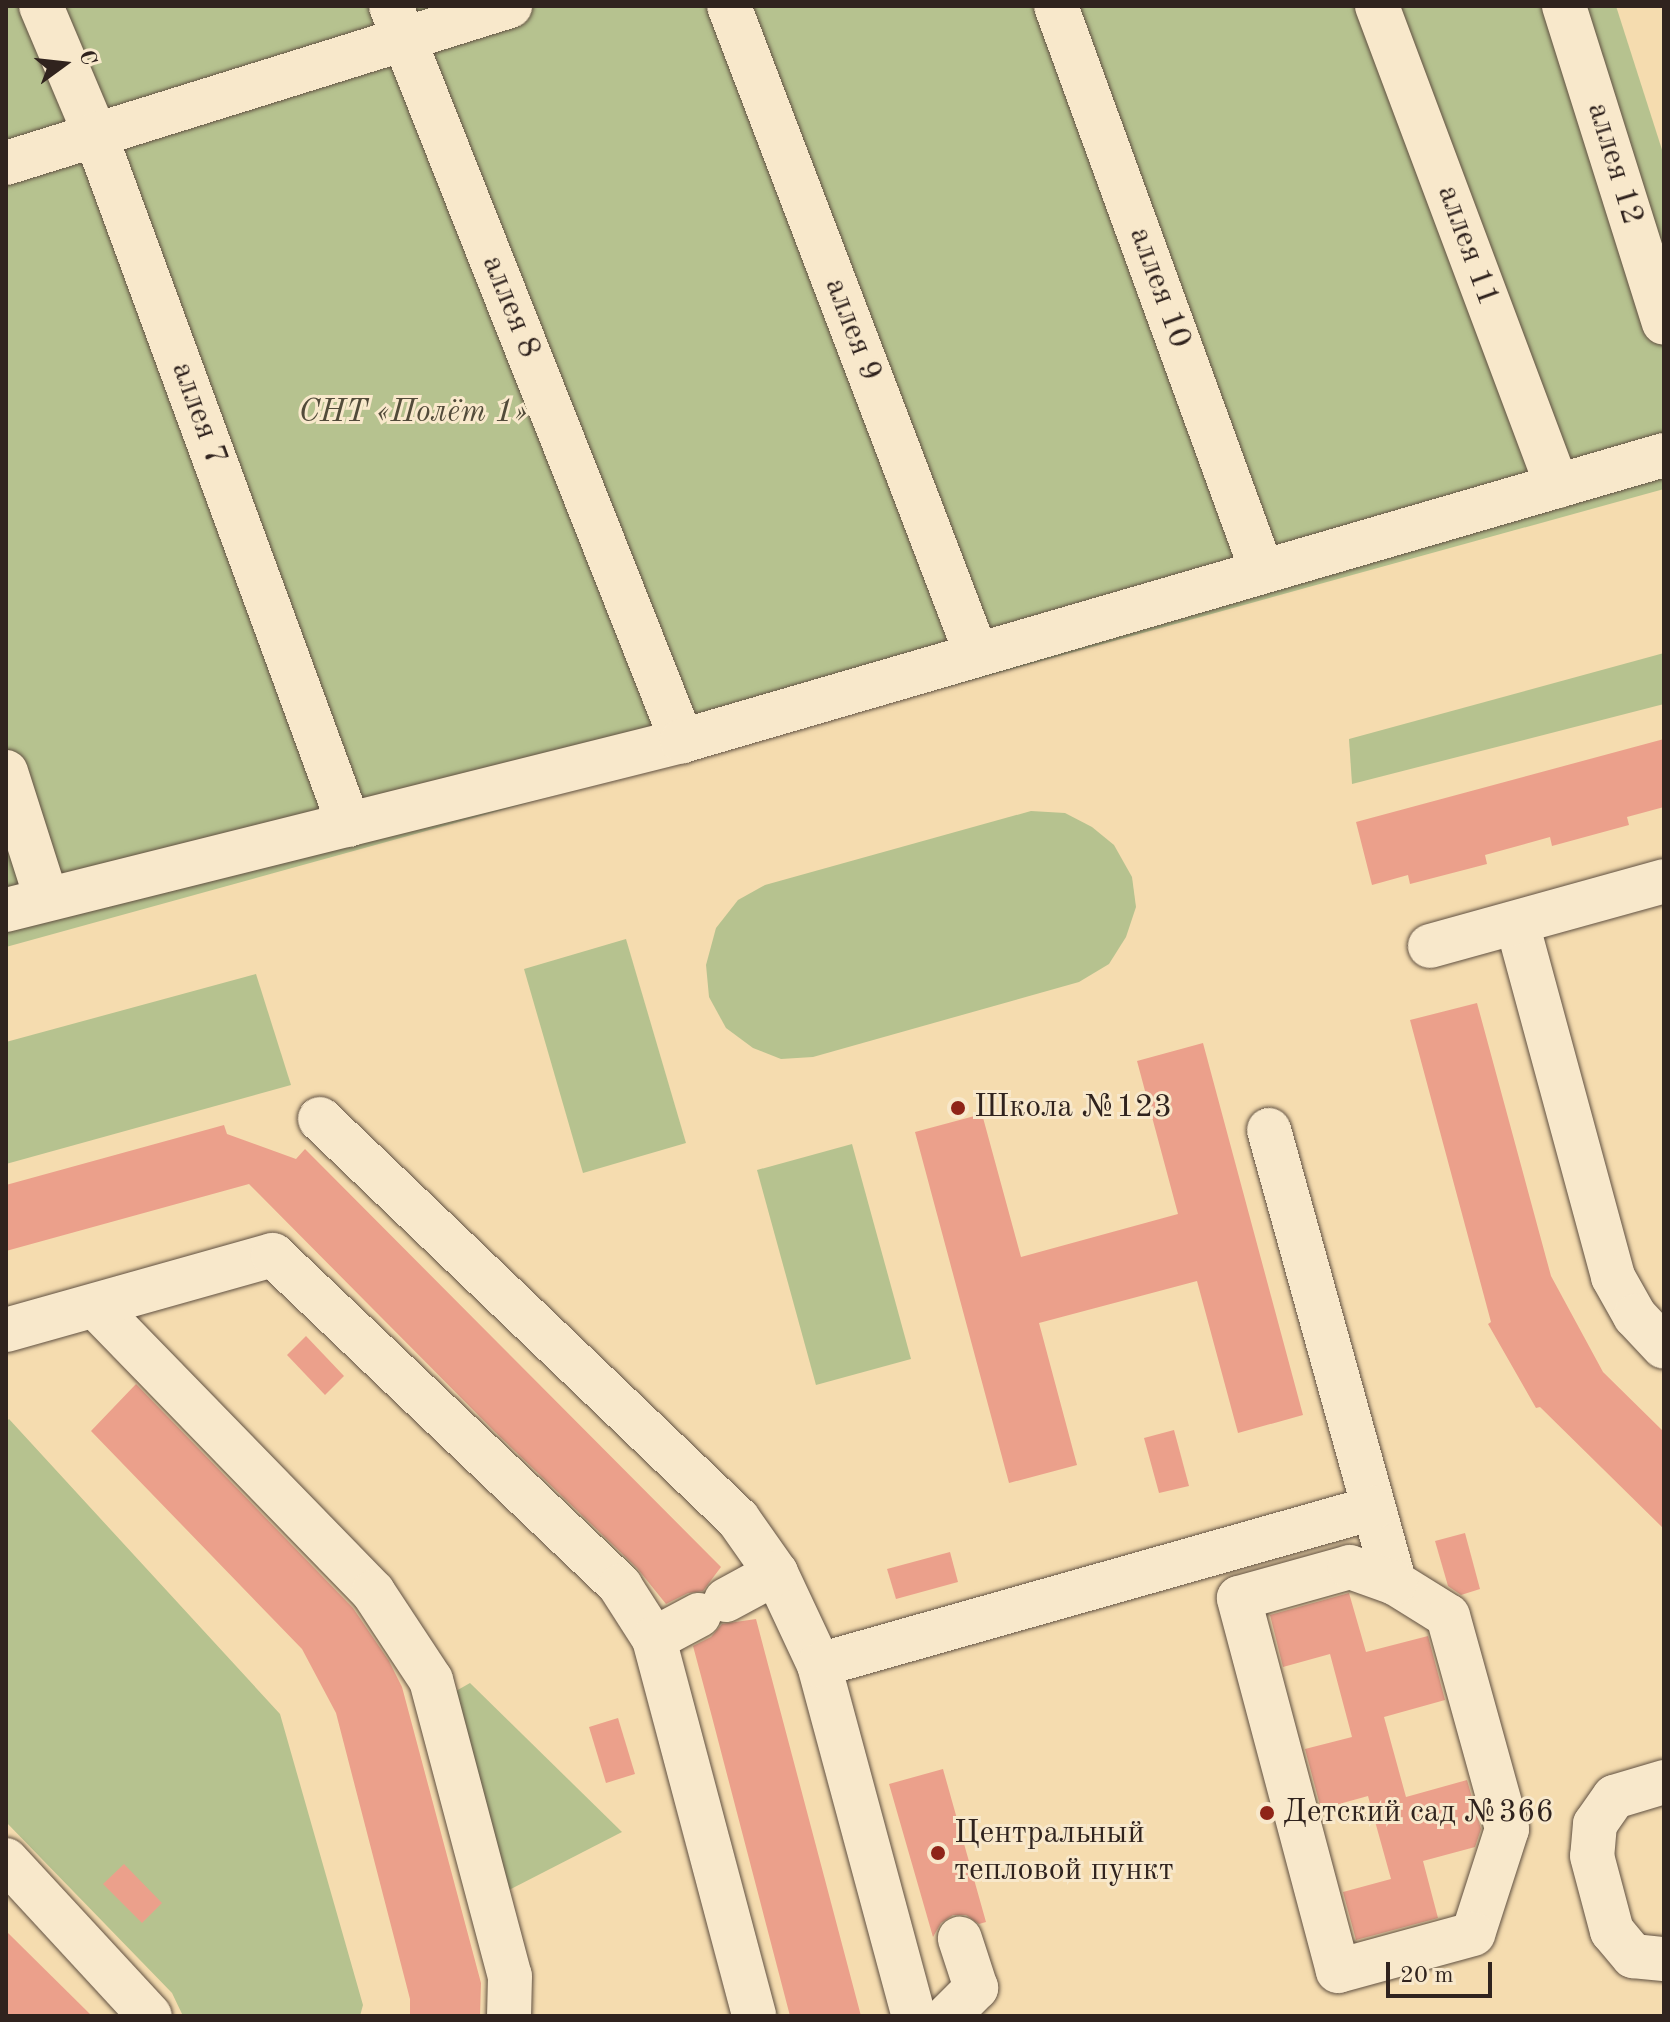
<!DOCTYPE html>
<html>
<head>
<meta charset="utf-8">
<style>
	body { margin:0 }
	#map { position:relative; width:1670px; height:2022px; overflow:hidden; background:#f5dcaf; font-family:"Old Standard TT",serif }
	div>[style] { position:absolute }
	.green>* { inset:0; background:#b6c28f }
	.building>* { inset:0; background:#eba08b }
	.roads { filter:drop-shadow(0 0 2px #615142) drop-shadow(0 0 2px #615142) }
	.minor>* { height:44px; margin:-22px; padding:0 22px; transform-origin:22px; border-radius:22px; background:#f8e8cb }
	.dots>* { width:22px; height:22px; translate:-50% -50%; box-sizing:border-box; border:4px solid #f8e8cb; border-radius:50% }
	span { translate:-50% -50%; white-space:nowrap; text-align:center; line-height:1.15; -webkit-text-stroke:6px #f8e8cb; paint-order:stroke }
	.street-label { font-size:32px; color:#30231e }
	.park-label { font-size:32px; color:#524b3a; font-style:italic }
	.poi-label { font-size:32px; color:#30231e }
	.left { translate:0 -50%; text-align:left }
	.frame { position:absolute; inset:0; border:8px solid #30231e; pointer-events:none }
	.north { position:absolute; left:24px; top:24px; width:80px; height:80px; -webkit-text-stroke:6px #f8e8cb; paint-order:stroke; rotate:75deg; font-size:22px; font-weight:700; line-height:32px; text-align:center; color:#30231e }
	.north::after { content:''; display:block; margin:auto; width:28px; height:36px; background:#30231e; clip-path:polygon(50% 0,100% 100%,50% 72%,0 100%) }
	.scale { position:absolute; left:1386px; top:1962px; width:106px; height:36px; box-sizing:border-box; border:4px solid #30231e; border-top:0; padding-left:10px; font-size:24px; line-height:28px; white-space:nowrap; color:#30231e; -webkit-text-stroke:6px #f8e8cb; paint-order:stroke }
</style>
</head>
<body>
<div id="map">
	<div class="green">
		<i style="clip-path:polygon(6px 6px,1616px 6px,1664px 156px,1664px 489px,6px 947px)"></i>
		<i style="clip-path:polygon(1664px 653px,1664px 704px,1352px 784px,1349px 739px)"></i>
		<i style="clip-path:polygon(1031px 811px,1065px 813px,1092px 827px,1114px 845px,1132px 877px,1136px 907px,1126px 937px,1109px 964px,1079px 982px,813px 1057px,781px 1059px,753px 1048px,726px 1028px,709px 997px,706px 965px,716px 928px,738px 900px,765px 885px)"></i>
		<i style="clip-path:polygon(626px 939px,686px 1143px,583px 1173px,524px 969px)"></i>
		<i style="clip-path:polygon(256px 974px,291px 1085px,6px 1164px,6px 1042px)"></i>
		<i style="clip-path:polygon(852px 1144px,911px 1359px,816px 1385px,757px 1170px)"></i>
		<i style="clip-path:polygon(9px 1419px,280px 1714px,363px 2005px,360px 2016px,183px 2016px,172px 1993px,6px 1822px,6px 1422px)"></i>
		<i style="clip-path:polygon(470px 1683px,622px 1832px,505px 1892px,442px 1699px)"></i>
	</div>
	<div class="building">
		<i style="clip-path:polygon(1664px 739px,1664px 807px,1627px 817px,1629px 825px,1552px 846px,1550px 837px,1485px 855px,1487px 864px,1410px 884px,1408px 875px,1372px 885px,1356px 822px)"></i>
		<i style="clip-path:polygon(1477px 1003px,1551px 1276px,1603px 1372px,1664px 1432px,1664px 1529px,1540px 1407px,1536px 1408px,1488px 1324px,1491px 1322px,1410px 1020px)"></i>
		<i style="clip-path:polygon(1203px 1043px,1303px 1415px,1238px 1433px,1197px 1281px,1039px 1323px,1077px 1465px,1009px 1483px,915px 1132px,982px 1114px,1021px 1257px,1178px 1214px,1137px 1061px)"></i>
		<i style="clip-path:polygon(224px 1125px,227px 1134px,296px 1159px,305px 1149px,721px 1567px,703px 1591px,688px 1593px,666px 1604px,637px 1568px,495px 1432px,249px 1184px,6px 1251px,6px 1185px)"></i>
		<i style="clip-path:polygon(306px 1336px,344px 1376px,325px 1395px,287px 1355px)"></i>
		<i style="clip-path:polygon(136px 1384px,353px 1608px,389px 1661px,402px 1687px,481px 1983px,480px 2016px,410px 2016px,410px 1999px,336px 1713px,302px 1649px,91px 1431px)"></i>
		<i style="clip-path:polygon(1174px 1430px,1189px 1486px,1159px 1493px,1144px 1438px)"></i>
		<i style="clip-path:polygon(1465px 1533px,1480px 1589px,1461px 1595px,1448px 1586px,1435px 1541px)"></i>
		<i style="clip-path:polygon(950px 1552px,958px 1582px,896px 1599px,887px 1569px)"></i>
		<i style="clip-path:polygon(1349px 1593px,1366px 1652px,1428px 1636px,1445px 1700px,1384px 1717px,1406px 1797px,1467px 1780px,1481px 1829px,1475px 1847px,1423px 1861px,1438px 1918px,1356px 1940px,1343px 1892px,1391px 1879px,1368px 1796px,1321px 1809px,1305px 1749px,1352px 1737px,1330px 1654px,1283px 1667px,1270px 1615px)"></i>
		<i style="clip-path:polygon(756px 1619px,861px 2016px,790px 2016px,712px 1717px,693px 1646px,711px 1637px,722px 1624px)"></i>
		<i style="clip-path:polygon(618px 1718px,635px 1774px,606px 1783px,589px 1727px)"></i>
		<i style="clip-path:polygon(943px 1769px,986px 1922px,979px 1924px,966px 1915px,953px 1915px,941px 1923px,933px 1937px,889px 1784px)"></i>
		<i style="clip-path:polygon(124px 1864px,162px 1903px,142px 1923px,103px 1884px)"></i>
		<i style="clip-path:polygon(6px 1931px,92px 2016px,6px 2016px)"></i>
	</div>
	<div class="roads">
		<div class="minor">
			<i style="left:41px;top:6px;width:139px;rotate:67.1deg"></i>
			<i style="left:95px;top:134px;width:736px;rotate:69.82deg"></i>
			<i style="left:391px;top:6px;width:791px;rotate:68.4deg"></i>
			<i style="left:729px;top:6px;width:693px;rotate:69.11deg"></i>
			<i style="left:1056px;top:6px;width:601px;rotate:69.97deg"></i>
			<i style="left:1377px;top:6px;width:513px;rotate:69.44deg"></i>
			<i style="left:1564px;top:6px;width:332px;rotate:72.5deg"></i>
			<i style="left:6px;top:163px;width:528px;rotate:-17.3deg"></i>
			<i style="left:6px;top:772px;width:131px;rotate:72.3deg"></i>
			<i style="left:6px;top:910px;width:697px;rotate:-14.04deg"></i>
			<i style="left:682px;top:741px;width:1023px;rotate:-16.24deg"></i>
			<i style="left:1517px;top:923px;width:367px;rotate:74.8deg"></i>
			<i style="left:1613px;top:1277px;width:45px;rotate:60.6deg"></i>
			<i style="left:1635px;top:1316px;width:42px;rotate:46.9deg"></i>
			<i style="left:1430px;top:946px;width:243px;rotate:-15.5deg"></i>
			<i style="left:320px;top:1119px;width:579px;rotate:43.74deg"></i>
			<i style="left:738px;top:1519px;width:66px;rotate:54.9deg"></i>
			<i style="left:776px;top:1573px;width:102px;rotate:64.9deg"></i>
			<i style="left:819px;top:1665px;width:364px;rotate:74.9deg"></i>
			<i style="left:1269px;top:1130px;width:470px;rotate:74.5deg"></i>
			<i style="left:1395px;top:1583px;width:62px;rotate:31.9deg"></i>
			<i style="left:1448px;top:1616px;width:221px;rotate:74.5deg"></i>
			<i style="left:1507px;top:1829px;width:110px;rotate:107.9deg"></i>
			<i style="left:1473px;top:1934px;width:140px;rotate:164.7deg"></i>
			<i style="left:1338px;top:1971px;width:386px;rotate:-104.9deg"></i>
			<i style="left:1239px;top:1598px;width:115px;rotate:-15.6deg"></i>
			<i style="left:1350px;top:1567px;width:48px;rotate:19.6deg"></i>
			<i style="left:95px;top:1306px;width:399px;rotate:45.8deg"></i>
			<i style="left:373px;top:1592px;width:105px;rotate:56.6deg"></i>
			<i style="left:431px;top:1680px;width:306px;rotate:75.1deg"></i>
			<i style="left:510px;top:1976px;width:40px;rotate:91.4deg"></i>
			<i style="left:6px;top:1330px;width:277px;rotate:-15.7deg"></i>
			<i style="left:273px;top:1255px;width:480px;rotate:43.6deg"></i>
			<i style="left:620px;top:1586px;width:63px;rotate:57.3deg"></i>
			<i style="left:654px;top:1639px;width:390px;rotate:75.1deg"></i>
			<i style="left:726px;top:1600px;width:57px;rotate:-28.4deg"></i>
			<i style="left:654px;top:1639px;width:51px;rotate:-28.1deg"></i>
			<i style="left:819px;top:1665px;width:576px;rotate:-15.82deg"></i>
			<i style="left:1664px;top:1782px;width:52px;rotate:163.3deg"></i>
			<i style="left:1614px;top:1797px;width:33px;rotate:125deg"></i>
			<i style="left:1595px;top:1824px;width:32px;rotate:95deg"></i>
			<i style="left:1592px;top:1856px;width:78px;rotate:75.1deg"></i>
			<i style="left:1612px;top:1931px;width:33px;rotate:50deg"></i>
			<i style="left:1633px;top:1956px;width:31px;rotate:6deg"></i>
			<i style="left:6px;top:1860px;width:212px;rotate:47.3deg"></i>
			<i style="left:948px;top:2016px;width:40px;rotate:-45deg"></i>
			<i style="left:976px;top:1988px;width:52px;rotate:-108.1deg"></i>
		</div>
	</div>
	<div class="dots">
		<i style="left:958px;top:1108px;background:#8f2418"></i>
		<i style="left:1267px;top:1813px;background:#8f2418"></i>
		<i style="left:938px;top:1853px;background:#8f2418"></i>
	</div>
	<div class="street-label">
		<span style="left:1614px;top:164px;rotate:73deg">аллея 12</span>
		<span style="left:1467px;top:246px;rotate:70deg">аллея 11</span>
		<span style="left:1159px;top:288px;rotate:70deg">аллея 10</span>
		<span style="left:510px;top:307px;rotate:68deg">аллея 8</span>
		<span style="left:852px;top:330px;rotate:69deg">аллея 9</span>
		<span style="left:198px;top:414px;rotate:70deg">аллея 7</span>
	</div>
	<div class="park-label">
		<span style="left:413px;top:413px">СНТ «Полёт 1»</span>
	</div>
	<div class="poi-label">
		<span class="left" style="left:974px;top:1108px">Школа №123</span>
		<span class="left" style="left:1283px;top:1813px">Детский сад №366</span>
		<span class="left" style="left:954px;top:1853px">Центральный<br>тепловой пункт</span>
	</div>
	<div class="frame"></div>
	<div class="north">С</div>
	<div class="scale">20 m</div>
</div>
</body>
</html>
